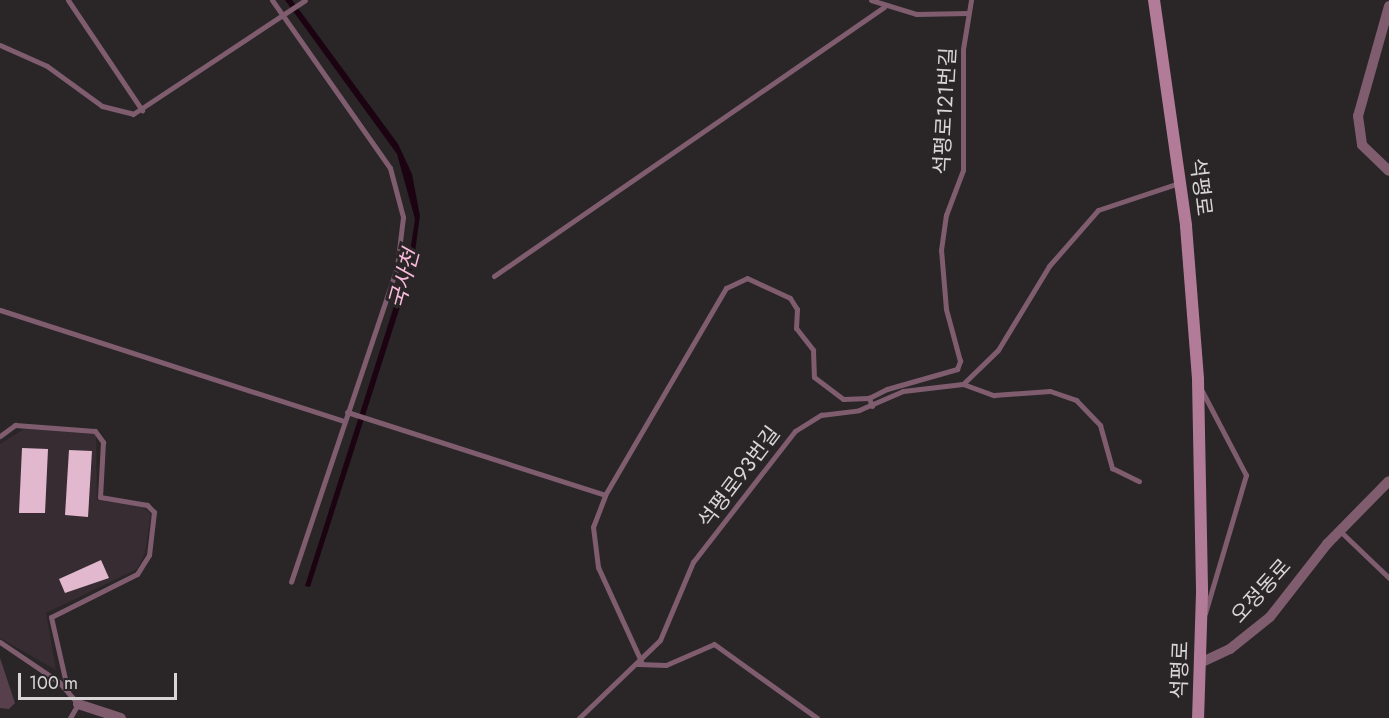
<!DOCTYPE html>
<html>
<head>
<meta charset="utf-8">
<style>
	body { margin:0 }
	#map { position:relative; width:1389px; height:718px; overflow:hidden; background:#2a2527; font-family:Jost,"Noto Sans KR",sans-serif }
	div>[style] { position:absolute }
	.built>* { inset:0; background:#372c32 }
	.green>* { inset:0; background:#583f4c }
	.water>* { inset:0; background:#1c0312 }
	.building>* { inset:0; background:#e1b8cd }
	.lane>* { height:5px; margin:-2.5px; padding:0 2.5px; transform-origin:2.5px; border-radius:2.5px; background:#7f5d6f }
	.street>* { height:10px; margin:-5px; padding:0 5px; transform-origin:5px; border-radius:5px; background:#7f5d6f }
	.secondary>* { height:12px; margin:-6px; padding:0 6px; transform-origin:6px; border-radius:6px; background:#b27c99 }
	span { translate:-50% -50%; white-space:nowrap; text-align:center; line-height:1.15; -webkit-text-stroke:6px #2a2527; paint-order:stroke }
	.street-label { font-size:21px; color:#d8d5d7 }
	.water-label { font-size:22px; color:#fabadb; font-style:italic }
	.scale { position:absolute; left:18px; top:673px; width:159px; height:27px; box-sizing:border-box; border:3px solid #d8d5d7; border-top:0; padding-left:8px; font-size:18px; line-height:21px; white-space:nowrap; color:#d8d5d7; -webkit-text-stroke:4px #2a2527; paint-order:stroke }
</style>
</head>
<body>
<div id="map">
	<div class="built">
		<i style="clip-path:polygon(24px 429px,96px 434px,97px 500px,143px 507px,151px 514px,145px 553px,137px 569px,46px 613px,56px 670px,0 638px,0 444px)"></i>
	</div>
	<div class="green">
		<i style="clip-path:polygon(0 658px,15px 703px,9px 709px,0 708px)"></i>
	</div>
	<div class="water">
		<i style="clip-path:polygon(285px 0,292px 0,398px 144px,412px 174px,420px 216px,413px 266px,310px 587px,305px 586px,409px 259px,415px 219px,397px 154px)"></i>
	</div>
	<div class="building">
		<i style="clip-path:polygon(22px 448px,48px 449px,45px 513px,19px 513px)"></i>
		<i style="clip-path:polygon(69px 450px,92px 451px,88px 517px,65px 515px)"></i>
		<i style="clip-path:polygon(101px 560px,109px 578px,65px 593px,59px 579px)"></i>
	</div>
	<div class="lane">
		<i style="left:68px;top:0;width:133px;rotate:56.1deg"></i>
		<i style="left:272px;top:0;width:205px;rotate:54.9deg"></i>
		<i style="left:390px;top:168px;width:51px;rotate:75.1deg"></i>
		<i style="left:403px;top:217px;width:50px;rotate:96.8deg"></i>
		<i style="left:397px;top:267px;width:332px;rotate:108.6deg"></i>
		<i style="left:871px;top:0;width:47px;rotate:17.3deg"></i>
		<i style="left:916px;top:14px;width:52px;rotate:-1.1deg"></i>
		<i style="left:0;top:45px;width:51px;rotate:24.1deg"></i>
		<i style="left:47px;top:66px;width:68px;rotate:36deg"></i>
		<i style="left:102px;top:106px;width:32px;rotate:14deg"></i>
		<i style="left:133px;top:114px;width:206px;rotate:-33.5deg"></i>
		<i style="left:494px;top:276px;width:474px;rotate:-34.6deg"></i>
		<i style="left:0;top:310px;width:361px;rotate:17.9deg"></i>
		<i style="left:963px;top:384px;width:33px;rotate:20deg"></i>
		<i style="left:994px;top:395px;width:56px;rotate:-4.1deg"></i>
		<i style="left:1050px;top:391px;width:28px;rotate:19deg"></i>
		<i style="left:1076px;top:400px;width:35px;rotate:46deg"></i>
		<i style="left:1100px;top:425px;width:45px;rotate:74.4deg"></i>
		<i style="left:1112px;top:468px;width:30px;rotate:26deg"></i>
		<i style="left:1202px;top:391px;width:95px;rotate:62.4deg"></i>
		<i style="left:1246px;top:475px;width:144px;rotate:106.5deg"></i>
		<i style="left:872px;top:406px;width:9px;rotate:-111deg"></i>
		<i style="left:869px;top:398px;width:20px;rotate:-27deg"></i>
		<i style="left:887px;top:389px;width:73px;rotate:-15.9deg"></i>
		<i style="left:957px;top:369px;width:9px;rotate:-69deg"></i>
		<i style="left:960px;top:361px;width:54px;rotate:-105.1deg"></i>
		<i style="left:946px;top:309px;width:59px;rotate:-94.8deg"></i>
		<i style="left:941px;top:250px;width:35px;rotate:-82deg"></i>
		<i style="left:946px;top:215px;width:48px;rotate:-69.3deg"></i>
		<i style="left:963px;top:170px;width:121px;rotate:-90deg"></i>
		<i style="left:963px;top:49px;width:50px;rotate:-80.7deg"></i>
		<i style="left:347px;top:412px;width:271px;rotate:17.8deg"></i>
		<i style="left:0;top:436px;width:19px;rotate:-36deg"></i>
		<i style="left:15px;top:425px;width:80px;rotate:4.3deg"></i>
		<i style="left:95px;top:431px;width:14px;rotate:54deg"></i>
		<i style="left:103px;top:442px;width:55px;rotate:93.1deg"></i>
		<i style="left:100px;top:497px;width:48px;rotate:9.7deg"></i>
		<i style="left:147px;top:505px;width:10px;rotate:45deg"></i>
		<i style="left:154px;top:512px;width:43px;rotate:96.6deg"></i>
		<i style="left:149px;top:555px;width:22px;rotate:122deg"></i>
		<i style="left:137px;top:574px;width:96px;rotate:153.4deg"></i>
		<i style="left:51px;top:617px;width:77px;rotate:77.2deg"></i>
		<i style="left:1340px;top:531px;width:68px;rotate:43.8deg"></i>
		<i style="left:0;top:642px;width:71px;rotate:34.1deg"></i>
		<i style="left:59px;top:682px;width:29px;rotate:49deg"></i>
		<i style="left:78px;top:704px;width:16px;rotate:120deg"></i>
		<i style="left:641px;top:661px;width:103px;rotate:-114.6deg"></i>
		<i style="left:598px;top:567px;width:40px;rotate:-97.1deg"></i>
		<i style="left:593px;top:527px;width:34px;rotate:-69deg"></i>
		<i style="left:605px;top:495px;width:240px;rotate:-59.7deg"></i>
		<i style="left:726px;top:288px;width:23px;rotate:-25deg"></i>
		<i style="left:747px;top:278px;width:47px;rotate:24.9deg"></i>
		<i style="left:790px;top:298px;width:13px;rotate:58deg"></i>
		<i style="left:797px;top:309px;width:19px;rotate:93deg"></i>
		<i style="left:796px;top:328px;width:28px;rotate:52deg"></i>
		<i style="left:813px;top:350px;width:27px;rotate:88deg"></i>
		<i style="left:814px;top:377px;width:36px;rotate:37deg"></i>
		<i style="left:843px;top:399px;width:26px;rotate:-2deg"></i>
		<i style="left:638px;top:664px;width:28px;rotate:2deg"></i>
		<i style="left:666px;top:665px;width:52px;rotate:-23.6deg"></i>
		<i style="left:714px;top:644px;width:127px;rotate:35.7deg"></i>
		<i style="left:579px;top:718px;width:112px;rotate:-43.9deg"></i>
		<i style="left:660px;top:640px;width:85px;rotate:-67.1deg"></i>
		<i style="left:693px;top:562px;width:166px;rotate:-52.1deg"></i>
		<i style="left:795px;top:431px;width:31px;rotate:-32deg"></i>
		<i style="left:821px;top:415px;width:38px;rotate:-7deg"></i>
		<i style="left:859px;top:410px;width:48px;rotate:-23.4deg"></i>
		<i style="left:903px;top:391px;width:60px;rotate:-6.7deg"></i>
		<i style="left:963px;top:384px;width:49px;rotate:-44.2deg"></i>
		<i style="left:998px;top:350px;width:98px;rotate:-58.7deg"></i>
		<i style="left:1049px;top:266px;width:74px;rotate:-48.8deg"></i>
		<i style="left:1098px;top:210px;width:85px;rotate:-18.4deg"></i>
	</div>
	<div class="street">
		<i style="left:1389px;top:6px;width:114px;rotate:105.7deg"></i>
		<i style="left:1358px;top:116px;width:29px;rotate:82deg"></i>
		<i style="left:1362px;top:145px;width:37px;rotate:44deg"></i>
		<i style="left:1200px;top:663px;width:33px;rotate:-25deg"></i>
		<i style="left:1230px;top:649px;width:51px;rotate:-38.7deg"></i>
		<i style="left:1270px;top:617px;width:93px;rotate:-52deg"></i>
		<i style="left:1327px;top:544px;width:88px;rotate:-45.5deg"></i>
		<i style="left:78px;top:704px;width:45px;rotate:18deg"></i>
	</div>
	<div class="secondary">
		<i style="left:1154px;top:0;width:228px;rotate:81.9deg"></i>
		<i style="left:1186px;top:226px;width:154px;rotate:85.5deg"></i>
		<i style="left:1198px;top:380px;width:213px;rotate:88.9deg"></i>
		<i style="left:1202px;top:593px;width:125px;rotate:91.8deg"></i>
	</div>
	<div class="street-label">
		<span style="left:945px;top:111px;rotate:-87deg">석평로121번길</span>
		<span style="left:1201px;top:187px;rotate:83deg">석평로</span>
		<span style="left:739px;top:477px;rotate:-53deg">석평로93번길</span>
		<span style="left:1261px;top:591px;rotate:-48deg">오정동로</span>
		<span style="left:1180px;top:670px;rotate:-88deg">석평로</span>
	</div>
	<div class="water-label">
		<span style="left:404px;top:279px;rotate:-75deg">국사천</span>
	</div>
	<div class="scale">100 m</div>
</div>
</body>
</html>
